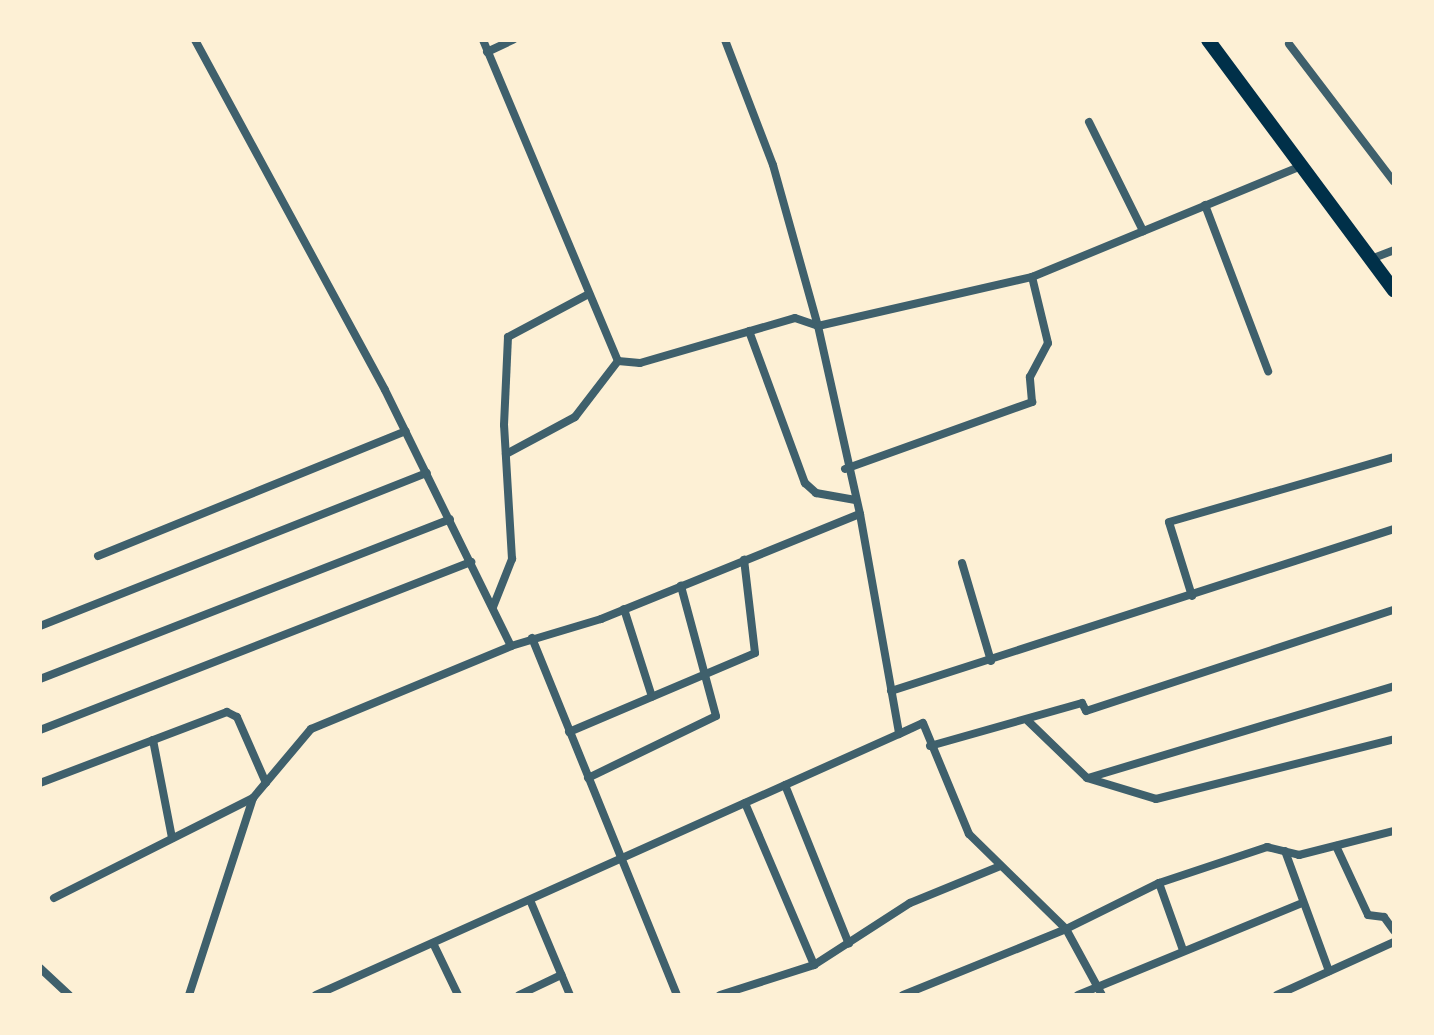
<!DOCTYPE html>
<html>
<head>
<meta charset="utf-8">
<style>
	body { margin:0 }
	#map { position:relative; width:1434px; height:1035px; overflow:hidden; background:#fdf0d5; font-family:"Source Sans 3",sans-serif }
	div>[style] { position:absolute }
	.minor>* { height:8px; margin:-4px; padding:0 4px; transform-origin:4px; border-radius:4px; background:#3f606c }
	.secondary>* { height:14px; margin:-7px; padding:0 7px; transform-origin:7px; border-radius:7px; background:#003049 }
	span { translate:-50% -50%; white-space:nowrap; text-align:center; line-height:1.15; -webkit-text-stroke:8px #fdf0d5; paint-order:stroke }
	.frame { position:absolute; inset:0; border:42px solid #fdf0d5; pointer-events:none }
</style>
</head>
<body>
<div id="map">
	<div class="minor">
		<i style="left:195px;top:40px;width:398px;rotate:61.5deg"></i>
		<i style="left:385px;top:390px;width:285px;rotate:63.8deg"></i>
		<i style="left:483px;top:40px;width:348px;rotate:67.2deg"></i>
		<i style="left:618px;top:361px;width:22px;rotate:5deg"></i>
		<i style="left:640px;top:363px;width:161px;rotate:-16.2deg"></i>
		<i style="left:795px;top:318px;width:24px;rotate:19deg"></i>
		<i style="left:818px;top:326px;width:220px;rotate:-12.9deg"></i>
		<i style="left:1032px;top:277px;width:291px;rotate:-22.4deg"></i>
		<i style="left:725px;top:40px;width:134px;rotate:69deg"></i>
		<i style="left:773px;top:165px;width:167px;rotate:74.4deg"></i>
		<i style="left:818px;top:326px;width:193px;rotate:77.4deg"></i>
		<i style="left:860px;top:514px;width:223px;rotate:79.9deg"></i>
		<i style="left:899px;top:734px;width:26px;rotate:-25deg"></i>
		<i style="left:923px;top:723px;width:120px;rotate:67.5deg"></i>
		<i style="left:969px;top:834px;width:136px;rotate:44.4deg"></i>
		<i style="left:1066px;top:929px;width:75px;rotate:61.4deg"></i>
		<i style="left:1289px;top:44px;width:173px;rotate:52.7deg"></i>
		<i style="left:487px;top:52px;width:29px;rotate:-25deg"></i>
		<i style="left:1089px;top:122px;width:122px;rotate:63.6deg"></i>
		<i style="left:1205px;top:205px;width:178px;rotate:69.2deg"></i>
		<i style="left:1371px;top:259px;width:25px;rotate:-21deg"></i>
		<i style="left:749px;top:331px;width:162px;rotate:69.8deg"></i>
		<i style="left:805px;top:483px;width:15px;rotate:42deg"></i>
		<i style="left:816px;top:493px;width:40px;rotate:10deg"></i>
		<i style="left:506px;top:454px;width:78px;rotate:-28.2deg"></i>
		<i style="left:575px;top:417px;width:71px;rotate:-52.5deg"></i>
		<i style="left:845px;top:469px;width:199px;rotate:-19.7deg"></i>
		<i style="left:1032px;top:402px;width:25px;rotate:-95deg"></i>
		<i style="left:1030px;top:377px;width:38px;rotate:-62deg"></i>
		<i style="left:1048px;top:343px;width:68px;rotate:-103.6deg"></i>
		<i style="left:98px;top:556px;width:332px;rotate:-22.1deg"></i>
		<i style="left:962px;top:563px;width:102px;rotate:73.5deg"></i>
		<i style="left:1192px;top:596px;width:77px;rotate:-107.3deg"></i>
		<i style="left:1169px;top:522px;width:234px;rotate:-16.1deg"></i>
		<i style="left:493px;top:607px;width:52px;rotate:-68.4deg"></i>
		<i style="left:512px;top:559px;width:134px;rotate:-93.4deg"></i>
		<i style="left:504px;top:425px;width:88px;rotate:-87.4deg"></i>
		<i style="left:508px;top:337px;width:92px;rotate:-28deg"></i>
		<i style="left:624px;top:609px;width:92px;rotate:72.3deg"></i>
		<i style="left:40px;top:626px;width:416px;rotate:-21.6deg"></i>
		<i style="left:532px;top:638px;width:385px;rotate:67.9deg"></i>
		<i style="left:40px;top:679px;width:440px;rotate:-21.3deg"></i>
		<i style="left:891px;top:691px;width:528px;rotate:-17.85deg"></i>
		<i style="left:1028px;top:721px;width:82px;rotate:44deg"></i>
		<i style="left:1087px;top:778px;width:72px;rotate:16.9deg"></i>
		<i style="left:1156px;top:799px;width:245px;rotate:-14.1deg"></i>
		<i style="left:40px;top:730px;width:463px;rotate:-21.3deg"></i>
		<i style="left:569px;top:732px;width:202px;rotate:-23deg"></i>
		<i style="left:755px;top:653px;width:94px;rotate:-96.7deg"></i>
		<i style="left:153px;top:740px;width:100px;rotate:79deg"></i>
		<i style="left:930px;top:746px;width:158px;rotate:-15.8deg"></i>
		<i style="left:1082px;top:703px;width:9px;rotate:63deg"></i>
		<i style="left:1086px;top:711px;width:324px;rotate:-18.2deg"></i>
		<i style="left:588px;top:778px;width:142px;rotate:-25.8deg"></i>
		<i style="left:716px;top:716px;width:135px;rotate:-105.1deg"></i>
		<i style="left:1088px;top:778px;width:320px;rotate:-16.7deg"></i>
		<i style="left:40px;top:783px;width:200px;rotate:-20.8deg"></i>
		<i style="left:227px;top:712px;width:11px;rotate:27deg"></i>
		<i style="left:237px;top:717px;width:72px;rotate:66.3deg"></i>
		<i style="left:785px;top:785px;width:171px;rotate:68.1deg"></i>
		<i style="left:745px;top:803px;width:176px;rotate:66.9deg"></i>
		<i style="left:1336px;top:846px;width:76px;rotate:65.1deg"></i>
		<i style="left:1368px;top:915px;width:16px;rotate:7deg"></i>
		<i style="left:1384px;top:917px;width:17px;rotate:54deg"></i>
		<i style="left:1285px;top:851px;width:128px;rotate:69.9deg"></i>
		<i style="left:1159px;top:883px;width:71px;rotate:70.3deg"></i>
		<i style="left:54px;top:898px;width:223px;rotate:-26.7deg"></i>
		<i style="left:530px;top:900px;width:103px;rotate:67.2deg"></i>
		<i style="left:433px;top:943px;width:58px;rotate:64.3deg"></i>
		<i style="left:40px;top:968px;width:40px;rotate:43deg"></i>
		<i style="left:189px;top:995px;width:207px;rotate:-72deg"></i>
		<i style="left:253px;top:798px;width:90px;rotate:-50deg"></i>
		<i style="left:311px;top:729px;width:217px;rotate:-22.5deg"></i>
		<i style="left:511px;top:646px;width:94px;rotate:-16.7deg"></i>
		<i style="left:601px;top:619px;width:279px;rotate:-22.1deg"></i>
		<i style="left:316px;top:995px;width:639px;rotate:-24.12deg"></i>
		<i style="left:519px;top:995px;width:47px;rotate:-25.5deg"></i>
		<i style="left:720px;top:995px;width:99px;rotate:-17.7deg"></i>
		<i style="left:814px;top:965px;width:114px;rotate:-32.9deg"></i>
		<i style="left:910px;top:903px;width:97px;rotate:-22.3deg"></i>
		<i style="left:903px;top:995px;width:176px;rotate:-22deg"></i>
		<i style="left:1066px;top:929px;width:104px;rotate:-26.3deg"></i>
		<i style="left:1159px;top:883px;width:114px;rotate:-18.4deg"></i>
		<i style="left:1267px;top:847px;width:33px;rotate:14deg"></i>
		<i style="left:1299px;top:855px;width:98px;rotate:-14.2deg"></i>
		<i style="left:1078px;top:995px;width:242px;rotate:-22.3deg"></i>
		<i style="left:1277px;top:995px;width:128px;rotate:-24.4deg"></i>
	</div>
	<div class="secondary">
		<i style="left:1208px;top:40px;width:312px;rotate:53.4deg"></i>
	</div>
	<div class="frame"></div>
</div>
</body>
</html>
